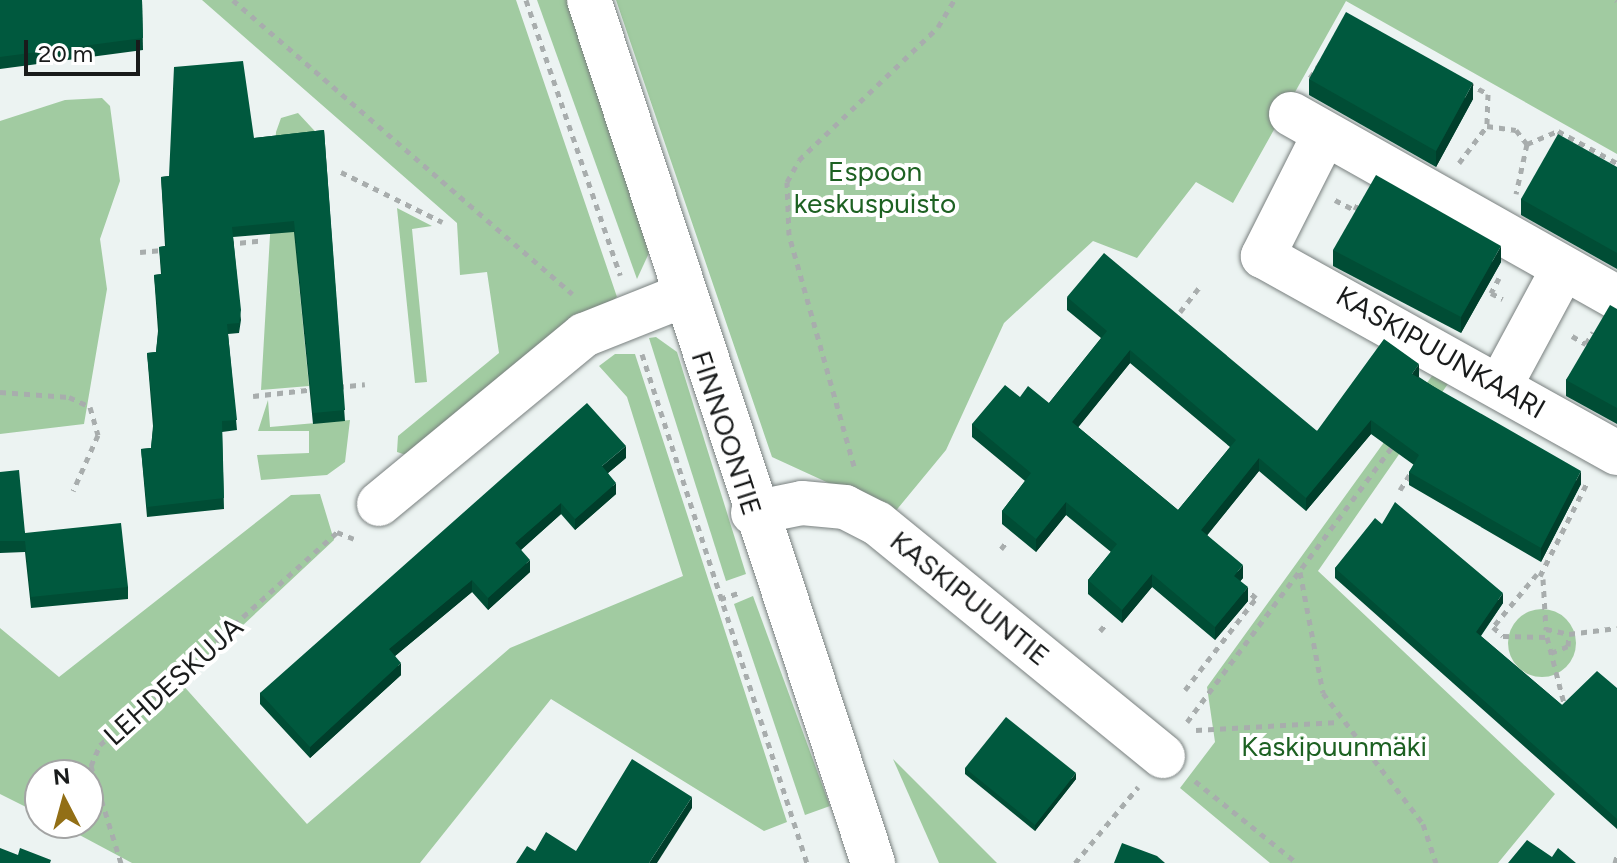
<!DOCTYPE html>
<html>
<head>
<meta charset="utf-8">
<style>
	body { margin:0 }
	#map { position:relative; width:1617px; height:863px; overflow:hidden; background:#ecf3f2; font-family:Figtree,sans-serif }
	div>[style] { position:absolute }
	.green>* { inset:0; background:#a1cba1 }
	.round { border-radius:50% }
	.path>* { height:5px; margin-top:-2.5px; transform-origin:0; background:repeating-linear-gradient(90deg,#a8adad 0 6px,transparent 0 12px) }
	.roads { filter:drop-shadow(0 0 2px #79807f) drop-shadow(0 0 2px #79807f) }
	.minor>* { height:44px; margin:-22px; padding:0 22px; transform-origin:22px; border-radius:22px; background:#fff }
	.major>* { height:44px; margin:-22px; padding:0 22px; transform-origin:22px; border-radius:22px; background:#fff }
	.wall>* { inset:0; background:#004d35 }
	.shaded-wall>* { inset:0; background:#003e2b }
	.building>* { inset:0; background:#00593e }
	span { translate:-50% -50%; white-space:nowrap; text-align:center; line-height:1.15; -webkit-text-stroke:8px #fff; paint-order:stroke }
	.park-label { font-size:28px; color:#1d6122 }
	.street-label { font-size:28px; color:#191b1b }
	.north { position:absolute; left:24px; top:759px; width:80px; height:80px; box-sizing:border-box; background:#fff; border:2px solid #a3a4a4; border-radius:50%; rotate:354deg; font-size:22px; font-weight:700; line-height:32px; text-align:center; color:#191b1b }
	.north::after { content:''; display:block; margin:auto; width:28px; height:36px; background:#926f16; clip-path:polygon(50% 0,100% 100%,50% 72%,0 100%) }
	.scale { position:absolute; left:24px; top:40px; width:116px; height:36px; box-sizing:border-box; border:4px solid #191b1b; border-top:0; padding-left:10px; font-size:24px; line-height:28px; white-space:nowrap; color:#191b1b; -webkit-text-stroke:6px #fff; paint-order:stroke }
</style>
</head>
<body>
<div id="map">
	<div class="green">
		<i style="clip-path:polygon(202px 0,516px 0,617px 297px,406px 455px,397px 452px,398px 436px,499px 353px,487px 272px,460px 275px,457px 223px)"></i>
		<i style="clip-path:polygon(537px 0,568px 0,649px 253px,637px 279px)"></i>
		<i style="clip-path:polygon(616px 0,1617px 0,1617px 154px,1346px 1px,1233px 203px,1196px 182px,1137px 258px,1093px 241px,1004px 323px,946px 450px,894px 513px,772px 457px)"></i>
		<i style="clip-path:polygon(102px 98px,110px 106px,120px 181px,100px 239px,107px 289px,84px 424px,0 434px,0 121px,65px 100px)"></i>
		<i style="clip-path:polygon(298px 113px,324px 141px,298px 274px,309px 386px,261px 390px,276px 132px,281px 118px)"></i>
		<i style="clip-path:polygon(397px 208px,432px 226px,412px 229px,427px 382px,415px 383px)"></i>
		<i style="clip-path:polygon(656px 337px,677px 352px,746px 574px,726px 581px,649px 338px)"></i>
		<i style="clip-path:polygon(615px 354px,635px 354px,787px 822px,764px 831px,551px 699px,420px 863px,132px 863px,57px 823px,88px 823px,88px 775px,40px 775px,40px 814px,0 794px,0 628px,59px 677px,291px 495px,320px 494px,334px 540px,181px 683px,307px 824px,510px 648px,683px 576px,627px 397px,599px 366px)"></i>
		<i style="clip-path:polygon(1437px 369px,1452px 378px,1318px 571px,1555px 794px,1498px 863px,1270px 863px,1180px 788px,1215px 742px,1207px 687px)"></i>
		<i style="clip-path:polygon(268px 400px,270px 427px,350px 420px,345px 462px,327px 475px,261px 480px,257px 455px,309px 453px,309px 431px,258px 431px)"></i>
		<i style="clip-path:polygon(753px 596px,830px 806px,805px 815px,734px 604px)"></i>
		<i class="round" style="left:1508px;top:609px;width:68px;height:68px"></i>
		<i style="clip-path:polygon(893px 759px,997px 863px,939px 863px)"></i>
	</div>
	<div class="path">
		<i style="left:233px;top:0;width:449px;rotate:40.9deg"></i>
		<i style="left:526px;top:0;width:291px;rotate:71.1deg"></i>
		<i style="left:1616px;top:0;width:1px;rotate:45deg"></i>
		<i style="left:1310px;top:78px;width:29px;rotate:-55deg"></i>
		<i style="left:1468px;top:83px;width:23px;rotate:29deg"></i>
		<i style="left:1488px;top:94px;width:32px;rotate:92deg"></i>
		<i style="left:1527px;top:144px;width:34px;rotate:-23deg"></i>
		<i style="left:1558px;top:131px;width:67px;rotate:28.5deg"></i>
		<i style="left:1459px;top:163px;width:46px;rotate:-52.9deg"></i>
		<i style="left:1487px;top:126px;width:29px;rotate:8deg"></i>
		<i style="left:1516px;top:130px;width:18px;rotate:52deg"></i>
		<i style="left:1527px;top:144px;width:51px;rotate:102.4deg"></i>
		<i style="left:341px;top:172px;width:113px;rotate:26.3deg"></i>
		<i style="left:1335px;top:200px;width:22px;rotate:27deg"></i>
		<i style="left:1355px;top:210px;width:11px;rotate:-63deg"></i>
		<i style="left:228px;top:244px;width:31px;rotate:-6deg"></i>
		<i style="left:140px;top:252px;width:22px;rotate:-5deg"></i>
		<i style="left:1499px;top:278px;width:17px;rotate:118deg"></i>
		<i style="left:1491px;top:293px;width:13px;rotate:27deg"></i>
		<i style="left:1180px;top:312px;width:33px;rotate:-52deg"></i>
		<i style="left:1572px;top:336px;width:16px;rotate:30deg"></i>
		<i style="left:1586px;top:344px;width:14px;rotate:-60deg"></i>
		<i style="left:642px;top:354px;width:535px;rotate:72.04deg"></i>
		<i style="left:338px;top:387px;width:27px;rotate:-6deg"></i>
		<i style="left:0;top:392px;width:69px;rotate:4.1deg"></i>
		<i style="left:69px;top:397px;width:23px;rotate:25deg"></i>
		<i style="left:90px;top:407px;width:29px;rotate:74deg"></i>
		<i style="left:98px;top:435px;width:61px;rotate:114.1deg"></i>
		<i style="left:253px;top:396px;width:63px;rotate:-6.3deg"></i>
		<i style="left:854px;top:466px;width:240px;rotate:-105.7deg"></i>
		<i style="left:789px;top:235px;width:53px;rotate:-92.2deg"></i>
		<i style="left:787px;top:182px;width:25px;rotate:-61deg"></i>
		<i style="left:799px;top:160px;width:192px;rotate:-43.7deg"></i>
		<i style="left:938px;top:27px;width:31px;rotate:-59deg"></i>
		<i style="left:1400px;top:490px;width:22px;rotate:-58deg"></i>
		<i style="left:1001px;top:549px;width:11px;rotate:-52deg"></i>
		<i style="left:1300px;top:572px;width:123px;rotate:79.2deg"></i>
		<i style="left:1323px;top:693px;width:165px;rotate:52.6deg"></i>
		<i style="left:1423px;top:824px;width:41px;rotate:71.6deg"></i>
		<i style="left:1537px;top:574px;width:69px;rotate:129.7deg"></i>
		<i style="left:1493px;top:627px;width:13px;rotate:42deg"></i>
		<i style="left:1503px;top:636px;width:44px;rotate:1.3deg"></i>
		<i style="left:1547px;top:637px;width:72px;rotate:75.6deg"></i>
		<i style="left:1540px;top:576px;width:104px;rotate:-63.2deg"></i>
		<i style="left:1543px;top:579px;width:51px;rotate:86.6deg"></i>
		<i style="left:720px;top:599px;width:22px;rotate:-18deg"></i>
		<i style="left:1546px;top:629px;width:24px;rotate:12deg"></i>
		<i style="left:1569px;top:634px;width:48px;rotate:-7.1deg"></i>
		<i style="left:1100px;top:631px;width:11px;rotate:-49deg"></i>
		<i style="left:1551px;top:653px;width:18px;rotate:-22deg"></i>
		<i style="left:1568px;top:646px;width:12px;rotate:-85deg"></i>
		<i style="left:1185px;top:690px;width:116px;rotate:-52.3deg"></i>
		<i style="left:1256px;top:598px;width:16px;rotate:-140deg"></i>
		<i style="left:1187px;top:722px;width:347px;rotate:-53.3deg"></i>
		<i style="left:1196px;top:730px;width:143px;rotate:-3.2deg"></i>
		<i style="left:1195px;top:781px;width:131px;rotate:38.8deg"></i>
		<i style="left:121px;top:863px;width:102px;rotate:-107.2deg"></i>
		<i style="left:91px;top:766px;width:23px;rotate:-67deg"></i>
		<i style="left:100px;top:745px;width:319px;rotate:-41.9deg"></i>
		<i style="left:337px;top:532px;width:18px;rotate:22deg"></i>
		<i style="left:1075px;top:863px;width:99px;rotate:-50.3deg"></i>
		<i style="left:1615px;top:863px;width:7px;rotate:-74deg"></i>
	</div>
	<div class="roads">
		<div class="minor">
			<i style="left:1291px;top:114px;width:374px;rotate:29.4deg"></i>
			<i style="left:1324px;top:135px;width:136px;rotate:116.8deg"></i>
			<i style="left:1263px;top:256px;width:405px;rotate:29.1deg"></i>
			<i style="left:1500px;top:386px;width:131px;rotate:-61.7deg"></i>
			<i style="left:379px;top:504px;width:266px;rotate:-39.5deg"></i>
			<i style="left:584px;top:335px;width:105px;rotate:-21.7deg"></i>
			<i style="left:753px;top:513px;width:50px;rotate:-11.5deg"></i>
			<i style="left:802px;top:503px;width:43px;rotate:5.3deg"></i>
			<i style="left:845px;top:507px;width:36px;rotate:27deg"></i>
			<i style="left:877px;top:523px;width:369px;rotate:39.2deg"></i>
		</div>
		<div class="major">
			<i style="left:589px;top:0;width:909px;rotate:71.78deg"></i>
		</div>
	</div>
	<div class="wall">
		<i style="clip-path:polygon(0 0,142px 0,143px 50px,0 69px)"></i>
		<i style="clip-path:polygon(1309px 79px,1473px 99px,1436px 167px,1309px 95px)"></i>
		<i style="clip-path:polygon(324px 130px,345px 421px,313px 424px,294px 232px,233px 237px,241px 320px,239px 333px,228px 334px,237px 430px,222px 432px,224px 509px,147px 517px,141px 449px,151px 448px,153px 426px,147px 353px,156px 352px,158px 331px,154px 275px,161px 274px,159px 247px,165px 246px,161px 177px,169px 176px,254px 138px)"></i>
		<i style="clip-path:polygon(1617px 167px,1617px 269px,1521px 215px,1521px 199px)"></i>
		<i style="clip-path:polygon(1333px 250px,1501px 262px,1461px 333px,1333px 266px)"></i>
		<i style="clip-path:polygon(evenodd,1067px 297px,1317px 431px,1419px 377px,1581px 484px,1541px 562px,1409px 485px,1409px 472px,1414px 465px,1371px 434px,1306px 511px,1259px 471px,1207px 535px,1243px 578px,1240px 581px,1248px 601px,1215px 640px,1152px 587px,1122px 623px,1088px 594px,1088px 580px,1111px 552px,1066px 515px,1036px 552px,1002px 524px,1002px 511px,1025px 481px,972px 437px,972px 424px,1049px 403px,1101px 338px,1067px 310px,1067px 297px,1130px 363px,1230px 447px,1178px 510px,1078px 427px,1130px 363px)"></i>
		<i style="clip-path:polygon(1617px 309px,1617px 424px,1566px 396px,1566px 380px)"></i>
		<i style="clip-path:polygon(626px 458px,608px 473px,616px 494px,575px 530px,561px 514px,521px 550px,530px 572px,488px 610px,472px 592px,395px 656px,401px 675px,310px 758px,260px 704px,260px 693px)"></i>
		<i style="clip-path:polygon(0 472px,25px 533px,128px 587px,128px 599px,31px 608px,25px 552px,0 553px)"></i>
		<i style="clip-path:polygon(1382px 524px,1503px 603px,1481px 636px,1562px 705px,1617px 688px,1617px 829px,1335px 578px,1335px 568px)"></i>
		<i style="clip-path:polygon(965px 768px,1076px 779px,1035px 831px,965px 774px)"></i>
	</div>
	<div class="shaded-wall">
		<i style="clip-path:polygon(1473px 83px,1473px 99px,1436px 167px,1436px 151px)"></i>
		<i style="clip-path:polygon(1501px 246px,1501px 262px,1461px 333px,1461px 317px)"></i>
		<i style="clip-path:polygon(1130px 350px,1130px 363px,1072px 435px,1072px 422px)"></i>
		<i style="clip-path:polygon(1419px 364px,1419px 377px,1412px 387px,1412px 374px)"></i>
		<i style="clip-path:polygon(1371px 420px,1371px 434px,1306px 511px,1306px 498px)"></i>
		<i style="clip-path:polygon(626px 446px,626px 458px,602px 478px,602px 466px)"></i>
		<i style="clip-path:polygon(1259px 458px,1259px 471px,1201px 543px,1201px 530px)"></i>
		<i style="clip-path:polygon(1581px 471px,1581px 484px,1541px 562px,1541px 548px)"></i>
		<i style="clip-path:polygon(616px 483px,616px 494px,575px 530px,575px 519px)"></i>
		<i style="clip-path:polygon(1066px 502px,1066px 515px,1036px 552px,1036px 539px)"></i>
		<i style="clip-path:polygon(561px 503px,561px 514px,515px 555px,515px 543px)"></i>
		<i style="clip-path:polygon(530px 560px,530px 572px,488px 610px,488px 598px)"></i>
		<i style="clip-path:polygon(1243px 565px,1243px 578px,1234px 589px,1234px 576px)"></i>
		<i style="clip-path:polygon(1152px 574px,1152px 587px,1122px 623px,1122px 610px)"></i>
		<i style="clip-path:polygon(472px 580px,472px 592px,389px 661px,389px 649px)"></i>
		<i style="clip-path:polygon(1248px 587px,1248px 601px,1215px 640px,1215px 627px)"></i>
		<i style="clip-path:polygon(1503px 593px,1503px 603px,1476px 642px,1476px 632px)"></i>
		<i style="clip-path:polygon(401px 663px,401px 675px,310px 758px,310px 747px)"></i>
		<i style="clip-path:polygon(1076px 773px,1076px 779px,1035px 831px,1035px 825px)"></i>
		<i style="clip-path:polygon(692px 797px,692px 808px,657px 863px,649px 863px)"></i>
	</div>
	<div class="building">
		<i style="clip-path:polygon(0 0,142px 0,143px 38px,0 57px)"></i>
		<i style="clip-path:polygon(1346px 12px,1473px 83px,1436px 151px,1309px 79px)"></i>
		<i style="clip-path:polygon(243px 61px,254px 138px,324px 130px,345px 410px,313px 413px,294px 221px,232px 227px,241px 310px,239px 323px,227px 324px,237px 420px,222px 421px,224px 498px,147px 507px,141px 449px,151px 448px,154px 421px,147px 353px,156px 352px,159px 326px,154px 275px,162px 274px,159px 247px,166px 246px,161px 177px,169px 176px,174px 67px)"></i>
		<i style="clip-path:polygon(1558px 134px,1617px 167px,1617px 253px,1521px 199px)"></i>
		<i style="clip-path:polygon(1376px 175px,1501px 246px,1461px 317px,1333px 250px)"></i>
		<i style="clip-path:polygon(evenodd,1104px 253px,1317px 431px,1384px 339px,1419px 364px,1412px 374px,1581px 471px,1541px 548px,1409px 472px,1419px 455px,1371px 420px,1306px 498px,1259px 458px,1201px 530px,1243px 565px,1234px 576px,1248px 587px,1215px 627px,1152px 574px,1122px 610px,1088px 580px,1117px 544px,1066px 502px,1036px 539px,1002px 511px,1031px 473px,972px 424px,1005px 385px,1020px 397px,1028px 386px,1049px 403px,1107px 331px,1067px 297px,1104px 253px,1130px 350px,1236px 440px,1178px 510px,1072px 422px,1130px 350px)"></i>
		<i style="clip-path:polygon(1610px 305px,1617px 309px,1617px 408px,1566px 380px)"></i>
		<i style="clip-path:polygon(587px 403px,626px 446px,602px 466px,616px 483px,575px 519px,561px 503px,515px 543px,530px 560px,488px 598px,472px 580px,389px 649px,401px 663px,310px 747px,260px 693px)"></i>
		<i style="clip-path:polygon(19px 470px,25px 533px,121px 523px,128px 587px,31px 597px,25px 541px,0 541px,0 472px)"></i>
		<i style="clip-path:polygon(1395px 502px,1503px 593px,1476px 632px,1562px 705px,1597px 671px,1617px 688px,1617px 819px,1335px 568px,1375px 518px,1382px 524px)"></i>
		<i style="clip-path:polygon(1006px 717px,1076px 773px,1035px 825px,965px 768px)"></i>
		<i style="clip-path:polygon(632px 759px,692px 797px,649px 863px,516px 863px,527px 846px,535px 851px,546px 832px,576px 851px)"></i>
		<i style="clip-path:polygon(1527px 840px,1552px 857px,1558px 848px,1576px 863px,1508px 863px)"></i>
		<i style="clip-path:polygon(1122px 843px,1157px 856px,1165px 863px,1114px 863px)"></i>
		<i style="clip-path:polygon(0 848px,18px 855px,20px 848px,51px 860px,50px 863px,0 863px)"></i>
	</div>
	<div class="park-label">
		<span style="left:875px;top:187px">Espoon<br>keskuspuisto</span>
		<span style="left:1334px;top:746px">Kaskipuunmäki</span>
	</div>
	<div class="street-label">
		<span style="left:1441px;top:352px;rotate:30deg">KASKIPUUNKAARI</span>
		<span style="left:727px;top:433px;rotate:72deg">FINNOONTIE</span>
		<span style="left:970px;top:598px;rotate:39deg">KASKIPUUNTIE</span>
		<span style="left:173px;top:681px;rotate:-42deg">LEHDESKUJA</span>
	</div>
	<div class="north">N</div>
	<div class="scale">20 m</div>
</div>
</body>
</html>
